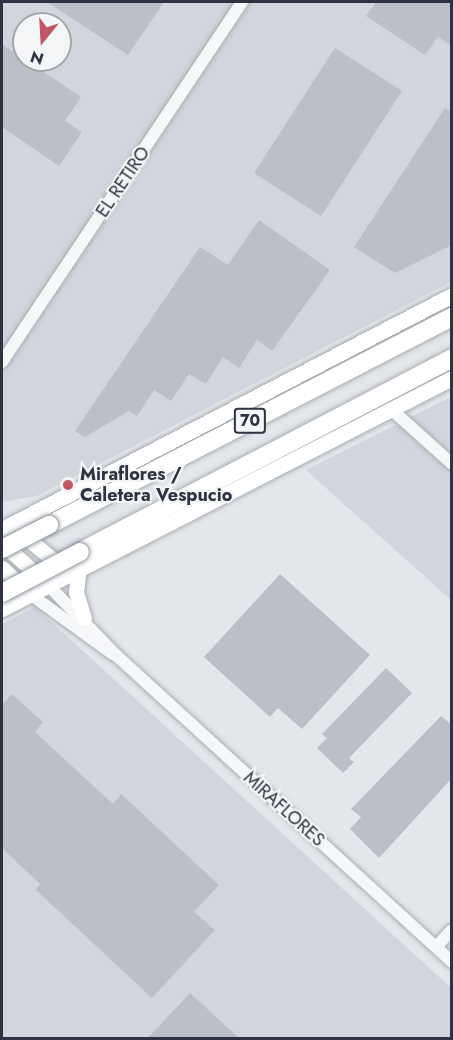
<!DOCTYPE html>
<html>
<head>
<meta charset="utf-8">
<style>
	body { margin:0 }
	#map { position:relative; width:453px; height:1040px; overflow:hidden; background:#e3e6ea; font-family:Jost,sans-serif }
	div>[style] { position:absolute }
	.built>* { inset:0; background:#d2d5dc }
	.building>* { inset:0; background:#bbbfc6 }
	.roads { filter:drop-shadow(0 0 2px #a9adb4) drop-shadow(0 0 2px #a9adb4) }
	.minor>* { height:12px; margin:-6px; padding:0 6px; transform-origin:6px; border-radius:6px; background:#f6f7f9 }
	.major>* { height:15px; margin:-7.5px; padding:0 7.5px; transform-origin:7.5px; border-radius:7.5px; background:#fff }
	.highway>* { height:18px; margin:-9px; padding:0 9px; transform-origin:9px; border-radius:9px; background:#fff }
	.bridges { filter:drop-shadow(0 0 2px #8c939f) drop-shadow(0 0 2px #8c939f) }
	.highway-bridge>* { height:18px; margin:-9px; padding:0 9px; transform-origin:9px; border-radius:9px; background:#fff }
	.dots>* { width:16px; height:16px; translate:-50% -50%; box-sizing:border-box; border:3px solid #f3f5f7; border-radius:50% }
	span { translate:-50% -50%; white-space:nowrap; text-align:center; line-height:1.15; -webkit-text-stroke:4.5px #f3f5f7; paint-order:stroke }
	.shield-label span { padding:2px 4px; background:#f3f5f7; border:2px solid; border-radius:4px; -webkit-text-stroke-width:0 }
	.shield-label { font-size:16px; color:#2d3340; font-weight:700 }
	.street-label { font-size:18px; color:#2d3340 }
	.poi-label { font-size:18px; color:#2d3340; font-weight:700 }
	.left { translate:0 -50%; text-align:left }
	.frame { position:absolute; inset:0; border:3px solid #2d3340; pointer-events:none }
	.north { position:absolute; left:12px; top:12px; width:60px; height:60px; box-sizing:border-box; background:#f3f5f7; border:2px solid #a4a7ae; border-radius:50%; rotate:198deg; font-size:16px; font-weight:700; line-height:24px; text-align:center; color:#2d3340 }
	.north::after { content:''; display:block; margin:auto; width:21px; height:27px; background:#c05763; clip-path:polygon(50% 0,100% 100%,50% 72%,0 100%) }
</style>
</head>
<body>
<div id="map">
	<div class="built">
		<i style="clip-path:polygon(evenodd,2px 2px,451px 2px,451px 282px,37px 496px,2px 502px,2px 2px,24px 24px,60px 24px,60px 60px,24px 60px,24px 24px)"></i>
		<i style="clip-path:polygon(451px 397px,451px 600px,306px 470px)"></i>
		<i style="clip-path:polygon(35px 607px,451px 988px,451px 1038px,2px 1038px,2px 624px)"></i>
	</div>
	<div class="building">
		<i style="clip-path:polygon(47px 2px,164px 2px,128px 55px)"></i>
		<i style="clip-path:polygon(376px 2px,452px 2px,452px 46px,438px 37px,425px 55px,366px 16px)"></i>
		<i style="clip-path:polygon(2px 44px,81px 97px,65px 121px,82px 132px,59px 166px,2px 127px)"></i>
		<i style="clip-path:polygon(335px 48px,402px 91px,321px 216px,254px 173px)"></i>
		<i style="clip-path:polygon(445px 108px,452px 113px,452px 245px,395px 273px,354px 247px)"></i>
		<i style="clip-path:polygon(259px 220px,330px 270px,272px 351px,257px 340px,239px 368px,223px 357px,206px 384px,189px 374px,171px 401px,154px 390px,137px 416px,129px 411px,85px 437px,75px 431px,200px 247px,228px 265px)"></i>
		<i style="clip-path:polygon(280px 574px,370px 655px,302px 729px,278px 708px,270px 717px,204px 657px)"></i>
		<i style="clip-path:polygon(386px 668px,412px 693px,349px 758px,354px 762px,343px 773px,317px 748px,327px 738px,322px 734px)"></i>
		<i style="clip-path:polygon(12px 694px,43px 722px,35px 732px,113px 804px,121px 794px,219px 885px,194px 912px,215px 930px,152px 998px,36px 890px,40px 884px,2px 848px,2px 705px)"></i>
		<i style="clip-path:polygon(441px 716px,452px 725px,452px 778px,379px 858px,350px 829px,361px 817px,351px 809px)"></i>
		<i style="clip-path:polygon(190px 993px,239px 1038px,148px 1038px)"></i>
	</div>
	<div class="roads">
		<div class="minor">
			<i style="left:2px;top:362px;width:433px;rotate:-56.3deg"></i>
			<i style="left:391px;top:409px;width:82px;rotate:42deg"></i>
			<i style="left:47px;top:584px;width:100px;rotate:45.8deg"></i>
			<i style="left:117px;top:656px;width:454px;rotate:42.4deg"></i>
			<i style="left:30px;top:594px;width:102px;rotate:35.9deg"></i>
			<i style="left:436px;top:947px;width:23px;rotate:-47deg"></i>
		</div>
		<div class="major">
			<i style="left:23px;top:525px;width:21px;rotate:61deg"></i>
			<i style="left:33px;top:543px;width:25px;rotate:40deg"></i>
			<i style="left:52px;top:559px;width:28px;rotate:17deg"></i>
			<i style="left:79px;top:567px;width:25px;rotate:97deg"></i>
			<i style="left:76px;top:592px;width:27px;rotate:73deg"></i>
			<i style="left:2px;top:529px;width:507px;rotate:-27.47deg"></i>
			<i style="left:2px;top:543px;width:58px;rotate:42.2deg"></i>
			<i style="left:2px;top:568px;width:33px;rotate:43deg"></i>
			<i style="left:2px;top:609px;width:506px;rotate:-27.17deg"></i>
		</div>
		<div class="highway">
			<i style="left:49px;top:525px;width:454px;rotate:-27.3deg"></i>
			<i style="left:80px;top:552px;width:420px;rotate:-27.5deg"></i>
		</div>
	</div>
	<div class="bridges">
		<div class="highway-bridge">
			<i style="left:2px;top:549px;width:53px;rotate:-27.1deg"></i>
			<i style="left:2px;top:593px;width:88px;rotate:-27.7deg"></i>
		</div>
	</div>
	<div class="dots">
		<i style="left:68px;top:485px;background:#c05763"></i>
	</div>
	<div class="shield-label">
		<span style="left:250px;top:421px">70</span>
	</div>
	<div class="street-label">
		<span style="left:123px;top:182px;rotate:-56deg">EL RETIRO</span>
		<span style="left:284px;top:809px;rotate:42deg">MIRAFLORES</span>
	</div>
	<div class="poi-label">
		<span class="left" style="left:80px;top:485px">Miraflores /<br>Caletera Vespucio</span>
	</div>
	<div class="frame"></div>
	<div class="north">N</div>
</div>
</body>
</html>
